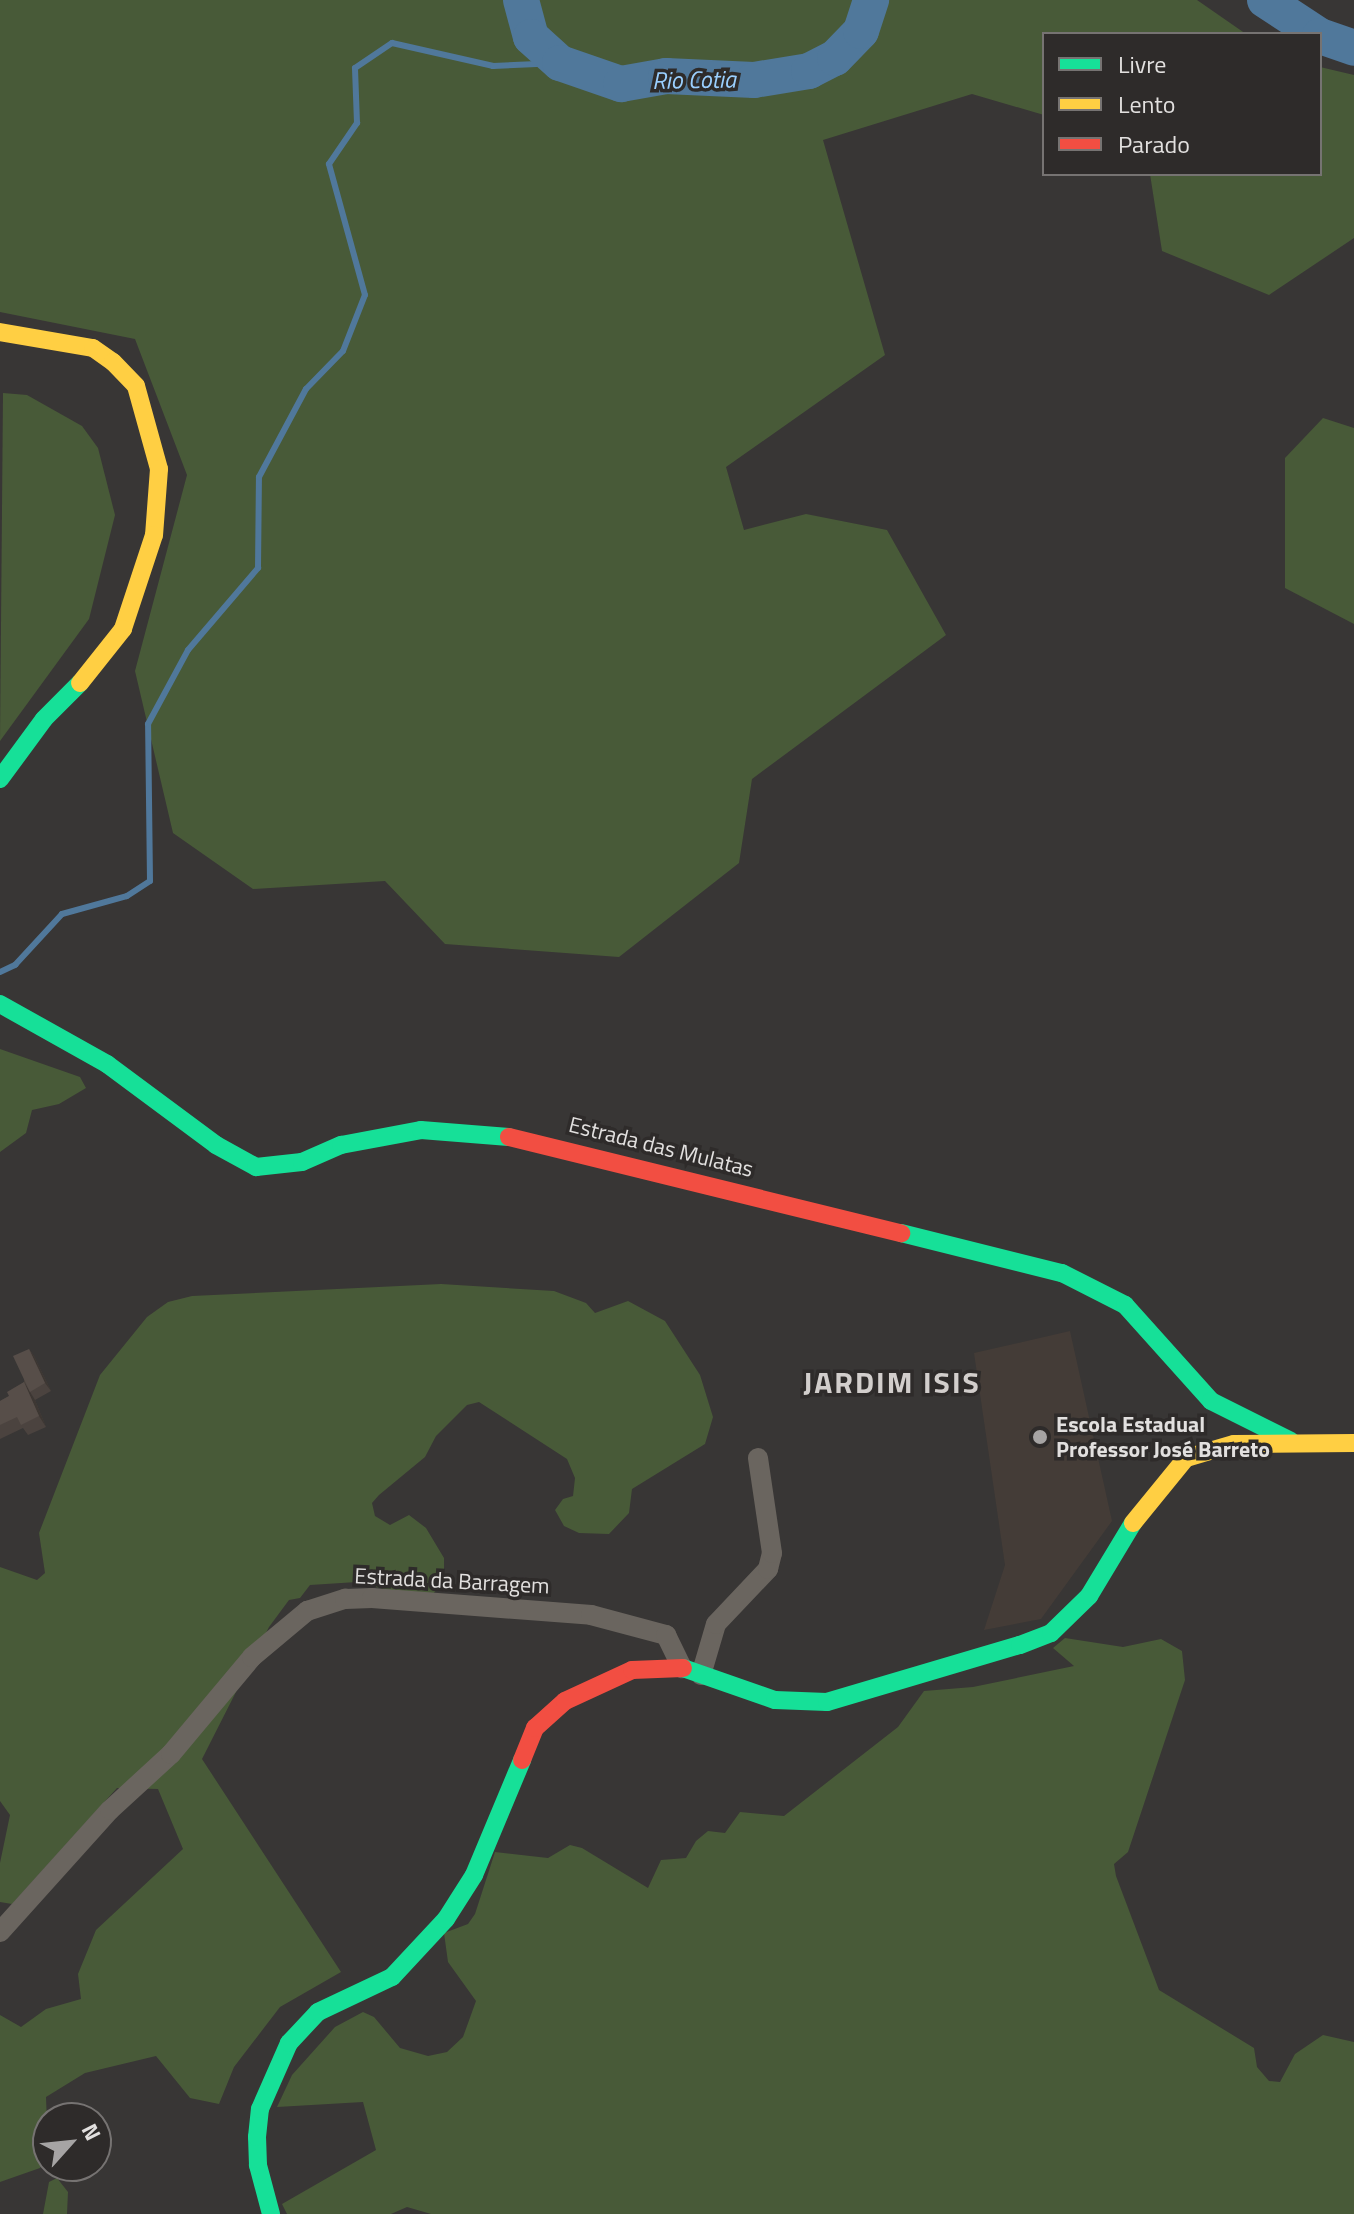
<!DOCTYPE html>
<html>
<head>
<meta charset="utf-8">
<style>
	body { margin:0 }
	#map { position:relative; width:1354px; height:2214px; overflow:hidden; background:#383635; font-family:"Titillium Web",sans-serif }
	div>[style] { position:absolute }
	.built>* { inset:0; background:#443c37 }
	.green>* { inset:0; background:#485a38 }
	.stream>* { height:6px; margin:-3px; padding:0 3px; transform-origin:3px; border-radius:3px; background:#50789b }
	.river>* { height:36px; margin:-18px; padding:0 18px; transform-origin:18px; border-radius:18px; background:#50789b }
	.street>* { height:20px; margin:-10px; padding:0 10px; transform-origin:10px; border-radius:10px; background:#6a655f }
	.fast>* { height:18px; margin:-9px; padding:0 9px; transform-origin:9px; border-radius:9px; background:#16e098 }
	.slow>* { height:18px; margin:-9px; padding:0 9px; transform-origin:9px; border-radius:9px; background:#ffcf43 }
	.jam>* { height:18px; margin:-9px; padding:0 9px; transform-origin:9px; border-radius:9px; background:#f24e42 }
	.wall>* { inset:0; background:#4b433f }
	.shaded-wall>* { inset:0; background:#3d3733 }
	.building>* { inset:0; background:#574e49 }
	.dots>* { width:22px; height:22px; translate:-50% -50%; box-sizing:border-box; border:4px solid #2e2b2a; border-radius:50% }
	span { translate:-50% -50%; white-space:nowrap; text-align:center; line-height:1.15; -webkit-text-stroke:7px #2e2b2a; paint-order:stroke }
	.street-label { font-size:22px; color:#e2e0df }
	.poi-label { font-size:22px; color:#e2e0df; font-weight:700 }
	.left { translate:0 -50%; text-align:left }
	.water-label { font-size:24px; color:#9acffe; font-style:italic }
	.district-label { font-size:30px; color:#d2cecc; font-weight:700; letter-spacing:2px }
	.legend { position:absolute; left:1042px; top:32px; width:280px; height:144px; box-sizing:border-box; background:#2e2b2a; border:2px solid #767372; margin:0; padding:10px 14px; list-style:none; font-size:24px; color:#e2e0df }
	.legend li { display:flex; align-items:center; gap:16px; height:40px }
	.legend b { width:40px; border:2px solid #767372 }
	.north { position:absolute; left:32px; top:2102px; width:80px; height:80px; box-sizing:border-box; background:#2e2b2a; border:2px solid #767372; border-radius:50%; rotate:63deg; font-size:22px; font-weight:700; line-height:32px; text-align:center; color:#e2e0df }
	.north::after { content:''; display:block; margin:auto; width:28px; height:36px; background:#a6a4a4; clip-path:polygon(50% 0,100% 100%,50% 72%,0 100%) }
</style>
</head>
<body>
<div id="map">
	<div class="built">
		<i style="clip-path:polygon(1070px 1331px,1112px 1521px,1041px 1619px,984px 1630px,1005px 1565px,974px 1353px)"></i>
	</div>
	<div class="green">
		<i style="clip-path:polygon(0 0,1197px 0,1246px 34px,1044px 34px,1044px 115px,972px 94px,823px 140px,885px 355px,726px 467px,744px 530px,806px 514px,887px 530px,946px 635px,752px 779px,739px 863px,619px 957px,445px 944px,385px 881px,253px 889px,173px 833px,135px 671px,187px 475px,135px 339px,0 312px)"></i>
		<i style="clip-path:polygon(1320px 67px,1354px 75px,1354px 238px,1269px 295px,1162px 251px,1150px 174px,1320px 174px)"></i>
		<i style="clip-path:polygon(3px 393px,27px 395px,82px 426px,98px 448px,115px 515px,89px 619px,0 741px)"></i>
		<i style="clip-path:polygon(1323px 418px,1354px 428px,1354px 624px,1285px 588px,1285px 458px)"></i>
		<i style="clip-path:polygon(0 1049px,80px 1077px,86px 1088px,59px 1104px,32px 1110px,26px 1133px,0 1152px)"></i>
		<i style="clip-path:polygon(441px 1284px,554px 1291px,586px 1303px,595px 1313px,628px 1301px,665px 1321px,700px 1375px,713px 1417px,705px 1444px,632px 1489px,629px 1513px,609px 1534px,579px 1533px,564px 1526px,555px 1510px,563px 1499px,573px 1496px,575px 1478px,567px 1459px,479px 1402px,467px 1405px,436px 1436px,425px 1457px,379px 1495px,372px 1503px,375px 1516px,390px 1525px,409px 1515px,426px 1528px,444px 1558px,444px 1581px,433px 1594px,398px 1593px,357px 1582px,310px 1585px,300px 1598px,289px 1600px,269px 1627px,202px 1759px,341px 1972px,280px 2007px,234px 2067px,219px 2104px,190px 2098px,156px 2056px,85px 2073px,46px 2097px,48px 2149px,40px 2168px,0 2182px,0 2015px,21px 2027px,46px 2009px,81px 1999px,78px 1974px,96px 1930px,183px 1849px,158px 1789px,117px 1788px,12px 1904px,0 1902px,0 1863px,10px 1815px,0 1801px,0 1567px,37px 1580px,45px 1573px,39px 1533px,100px 1375px,147px 1317px,168px 1302px,192px 1296px)"></i>
		<i style="clip-path:polygon(1065px 1638px,1123px 1647px,1161px 1639px,1182px 1651px,1185px 1680px,1128px 1852px,1114px 1864px,1116px 1876px,1159px 1990px,1254px 2048px,1257px 2067px,1269px 2081px,1280px 2082px,1295px 2054px,1323px 2035px,1354px 2042px,1354px 2214px,431px 2214px,407px 2207px,391px 2214px,287px 2214px,282px 2204px,376px 2150px,363px 2102px,277px 2107px,292px 2075px,335px 2027px,363px 2012px,374px 2017px,400px 2048px,428px 2056px,447px 2052px,463px 2037px,476px 2001px,448px 1962px,444px 1933px,468px 1924px,475px 1914px,495px 1852px,548px 1858px,570px 1845px,582px 1848px,648px 1888px,661px 1860px,686px 1858px,696px 1841px,708px 1831px,725px 1833px,740px 1812px,784px 1816px,898px 1727px,924px 1691px,973px 1687px,1074px 1666px,1053px 1648px)"></i>
		<i style="clip-path:polygon(57px 2178px,68px 2192px,67px 2214px,28px 2214px,43px 2214px,49px 2182px)"></i>
	</div>
	<div class="stream">
		<i style="left:0;top:972px;width:17px;rotate:-25deg"></i>
		<i style="left:15px;top:965px;width:69px;rotate:-47.3deg"></i>
		<i style="left:62px;top:914px;width:67px;rotate:-15.5deg"></i>
		<i style="left:127px;top:896px;width:27px;rotate:-33deg"></i>
		<i style="left:150px;top:881px;width:157px;rotate:-90.7deg"></i>
		<i style="left:148px;top:724px;width:84px;rotate:-61.6deg"></i>
		<i style="left:188px;top:650px;width:108px;rotate:-49.5deg"></i>
		<i style="left:258px;top:568px;width:91px;rotate:-89.4deg"></i>
		<i style="left:259px;top:477px;width:100px;rotate:-61.9deg"></i>
		<i style="left:306px;top:389px;width:53px;rotate:-45.8deg"></i>
		<i style="left:343px;top:351px;width:60px;rotate:-68.6deg"></i>
		<i style="left:365px;top:295px;width:136px;rotate:-105.4deg"></i>
		<i style="left:329px;top:164px;width:50px;rotate:-55.7deg"></i>
		<i style="left:357px;top:123px;width:55px;rotate:-92.1deg"></i>
		<i style="left:355px;top:68px;width:45px;rotate:-34deg"></i>
		<i style="left:392px;top:43px;width:104px;rotate:12.8deg"></i>
		<i style="left:493px;top:66px;width:67px;rotate:-2.6deg"></i>
	</div>
	<div class="river">
		<i style="left:521px;top:0;width:38px;rotate:75deg"></i>
		<i style="left:531px;top:37px;width:39px;rotate:42deg"></i>
		<i style="left:560px;top:63px;width:65px;rotate:19deg"></i>
		<i style="left:621px;top:84px;width:46px;rotate:-10.1deg"></i>
		<i style="left:666px;top:76px;width:88px;rotate:2.6deg"></i>
		<i style="left:754px;top:80px;width:56px;rotate:-9.3deg"></i>
		<i style="left:809px;top:71px;width:29px;rotate:-27deg"></i>
		<i style="left:835px;top:58px;width:37px;rotate:-46deg"></i>
		<i style="left:861px;top:31px;width:33px;rotate:-72deg"></i>
		<i style="left:1265px;top:0;width:62px;rotate:33.2deg"></i>
		<i style="left:1320px;top:36px;width:36px;rotate:19deg"></i>
	</div>
	<div class="street">
		<i style="left:701px;top:1675px;width:53px;rotate:-73.6deg"></i>
		<i style="left:716px;top:1624px;width:76px;rotate:-46.6deg"></i>
		<i style="left:768px;top:1569px;width:16px;rotate:-76deg"></i>
		<i style="left:772px;top:1553px;width:96px;rotate:-98.4deg"></i>
		<i style="left:0;top:1932px;width:164px;rotate:-48deg"></i>
		<i style="left:110px;top:1810px;width:83px;rotate:-42.6deg"></i>
		<i style="left:171px;top:1754px;width:126px;rotate:-50.1deg"></i>
		<i style="left:252px;top:1657px;width:72px;rotate:-39.9deg"></i>
		<i style="left:307px;top:1611px;width:40px;rotate:-18deg"></i>
		<i style="left:345px;top:1599px;width:27px;rotate:-2deg"></i>
		<i style="left:372px;top:1598px;width:220px;rotate:4.4deg"></i>
		<i style="left:591px;top:1615px;width:78px;rotate:14.9deg"></i>
		<i style="left:666px;top:1635px;width:37px;rotate:64deg"></i>
	</div>
	<div class="fast">
		<i style="left:0;top:779px;width:74px;rotate:-53.7deg"></i>
		<i style="left:44px;top:719px;width:51px;rotate:-45deg"></i>
		<i style="left:0;top:1004px;width:123px;rotate:29.3deg"></i>
		<i style="left:107px;top:1064px;width:136px;rotate:36.6deg"></i>
		<i style="left:216px;top:1145px;width:46px;rotate:28.8deg"></i>
		<i style="left:256px;top:1167px;width:46px;rotate:-6.2deg"></i>
		<i style="left:302px;top:1162px;width:43px;rotate:-23.6deg"></i>
		<i style="left:341px;top:1145px;width:81px;rotate:-10.6deg"></i>
		<i style="left:421px;top:1130px;width:88px;rotate:4.5deg"></i>
		<i style="left:901px;top:1233px;width:166px;rotate:14deg"></i>
		<i style="left:1062px;top:1273px;width:71px;rotate:26.9deg"></i>
		<i style="left:1125px;top:1305px;width:129px;rotate:48.1deg"></i>
		<i style="left:1211px;top:1401px;width:89px;rotate:26.6deg"></i>
		<i style="left:683px;top:1668px;width:97px;rotate:19.2deg"></i>
		<i style="left:775px;top:1700px;width:52px;rotate:2.2deg"></i>
		<i style="left:827px;top:1702px;width:201px;rotate:-16.5deg"></i>
		<i style="left:1020px;top:1645px;width:33px;rotate:-21deg"></i>
		<i style="left:1051px;top:1633px;width:53px;rotate:-44.2deg"></i>
		<i style="left:1089px;top:1596px;width:85px;rotate:-58.9deg"></i>
		<i style="left:271px;top:2214px;width:51px;rotate:-104.9deg"></i>
		<i style="left:258px;top:2165px;width:28px;rotate:-92deg"></i>
		<i style="left:257px;top:2137px;width:28px;rotate:-84deg"></i>
		<i style="left:260px;top:2109px;width:72px;rotate:-66.3deg"></i>
		<i style="left:289px;top:2043px;width:42px;rotate:-46.9deg"></i>
		<i style="left:318px;top:2012px;width:82px;rotate:-25.3deg"></i>
		<i style="left:392px;top:1977px;width:79px;rotate:-47deg"></i>
		<i style="left:446px;top:1919px;width:52px;rotate:-57.5deg"></i>
		<i style="left:474px;top:1875px;width:125px;rotate:-67.3deg"></i>
	</div>
	<div class="slow">
		<i style="left:0;top:332px;width:94px;rotate:9.8deg"></i>
		<i style="left:93px;top:348px;width:24px;rotate:35deg"></i>
		<i style="left:113px;top:362px;width:33px;rotate:46deg"></i>
		<i style="left:136px;top:386px;width:86px;rotate:74.5deg"></i>
		<i style="left:159px;top:469px;width:66px;rotate:94.3deg"></i>
		<i style="left:154px;top:535px;width:99px;rotate:108.3deg"></i>
		<i style="left:123px;top:629px;width:69px;rotate:128.5deg"></i>
		<i style="left:1133px;top:1523px;width:84px;rotate:-50.8deg"></i>
		<i style="left:1186px;top:1458px;width:50px;rotate:-16.3deg"></i>
		<i style="left:1234px;top:1444px;width:120px;rotate:-0.5deg"></i>
	</div>
	<div class="jam">
		<i style="left:509px;top:1137px;width:404px;rotate:13.8deg"></i>
		<i style="left:522px;top:1760px;width:35px;rotate:-68deg"></i>
		<i style="left:535px;top:1728px;width:40px;rotate:-42deg"></i>
		<i style="left:565px;top:1701px;width:74px;rotate:-24.8deg"></i>
		<i style="left:632px;top:1670px;width:51px;rotate:-2.2deg"></i>
	</div>
	<div class="wall">
		<i style="clip-path:polygon(29px 1349px,34px 1356px,51px 1391px,35px 1400px,46px 1427px,28px 1435px,23px 1428px,0 1439px,0 1401px,9px 1396px,24px 1382px)"></i>
	</div>
	<div class="shaded-wall">
		<i style="clip-path:polygon(29px 1349px,34px 1356px,51px 1391px,45px 1383px)"></i>
		<i style="clip-path:polygon(24px 1382px,35px 1400px,46px 1427px,39px 1416px)"></i>
	</div>
	<div class="building">
		<i style="clip-path:polygon(29px 1349px,45px 1383px,30px 1392px,13px 1356px)"></i>
		<i style="clip-path:polygon(24px 1382px,39px 1416px,21px 1425px,17px 1417px,0 1425px,0 1401px,9px 1396px,7px 1392px)"></i>
	</div>
	<div class="dots">
		<i style="left:1040px;top:1437px;background:#a6a4a4"></i>
	</div>
	<div class="street-label">
		<span style="left:661px;top:1147px;rotate:14deg">Estrada das Mulatas</span>
		<span style="left:452px;top:1581px;rotate:3deg">Estrada da Barragem</span>
	</div>
	<div class="poi-label">
		<span class="left" style="left:1056px;top:1437px">Escola Estadual<br>Professor José Barreto</span>
	</div>
	<div class="water-label">
		<span style="left:694px;top:80px;rotate:-1deg">Rio Cotia</span>
	</div>
	<div class="district-label">
		<span style="left:892px;top:1382px">JARDIM ISIS</span>
	</div>
	<ul class="legend">
	<li><b style="height:10px;background:#16e098"></b>Livre</li>
	<li><b style="height:10px;background:#ffcf43"></b>Lento</li>
	<li><b style="height:10px;background:#f24e42"></b>Parado</li>
	</ul>
	<div class="north">N</div>
</div>
</body>
</html>
